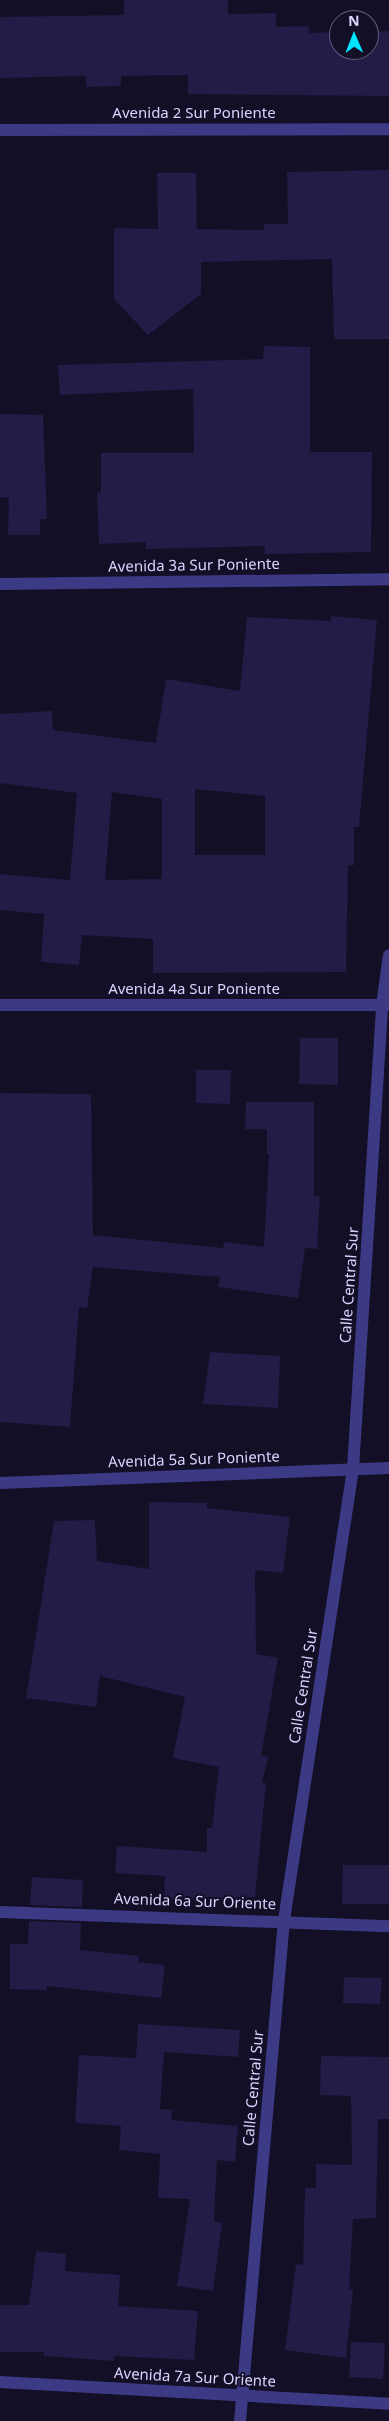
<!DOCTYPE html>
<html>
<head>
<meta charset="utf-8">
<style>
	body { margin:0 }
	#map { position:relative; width:389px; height:2421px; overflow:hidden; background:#130f26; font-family:"Noto Sans",sans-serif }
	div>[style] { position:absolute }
	.building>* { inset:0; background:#241b47 }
	.street>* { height:12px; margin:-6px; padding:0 6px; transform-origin:6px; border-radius:6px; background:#3d3a85 }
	span { translate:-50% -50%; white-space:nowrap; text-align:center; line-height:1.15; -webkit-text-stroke:4px #130f26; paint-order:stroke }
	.street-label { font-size:15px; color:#d9d4ff }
	.north { position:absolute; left:329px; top:10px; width:50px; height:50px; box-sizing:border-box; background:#130f26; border:1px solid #625e7d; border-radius:50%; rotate:359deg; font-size:14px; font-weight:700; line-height:20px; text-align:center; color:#d9d4ff }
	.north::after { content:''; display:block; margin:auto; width:18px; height:22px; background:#00e5ff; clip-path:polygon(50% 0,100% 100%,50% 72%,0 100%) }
</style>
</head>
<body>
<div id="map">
	<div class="building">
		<i style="clip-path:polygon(124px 0,228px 0,228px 14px,276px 13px,276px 27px,309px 26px,309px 33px,339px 32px,339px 50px,369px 50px,369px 32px,389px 31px,389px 96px,188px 94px,188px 75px,121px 76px,121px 86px,86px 87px,86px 76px,0 78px,0 17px,124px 15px)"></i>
		<i style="clip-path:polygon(389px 170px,389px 339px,334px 339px,332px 259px,201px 262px,201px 294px,148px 335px,114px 299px,114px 228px,158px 229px,157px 173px,196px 173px,197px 229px,264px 230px,264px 224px,288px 224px,287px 172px)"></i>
		<i style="clip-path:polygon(264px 346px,310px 347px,310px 452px,372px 452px,371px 552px,265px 554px,265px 546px,146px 549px,146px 542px,99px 544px,97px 493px,101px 492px,101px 453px,194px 453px,193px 389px,60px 395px,58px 365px,263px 359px)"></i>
		<i style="clip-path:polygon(0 414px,43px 415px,47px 519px,40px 519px,40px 535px,8px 535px,9px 498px,0 497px)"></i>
		<i style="clip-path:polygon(evenodd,331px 616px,377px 620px,359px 827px,354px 827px,354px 865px,348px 865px,346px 972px,153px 973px,153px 939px,82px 935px,79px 965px,41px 962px,44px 914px,0 910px,0 874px,70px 880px,77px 793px,0 783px,0 714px,52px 711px,53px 730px,156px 743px,166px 679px,240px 691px,247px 617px,331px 621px,331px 616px,195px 789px,265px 796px,265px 855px,195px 855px,195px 789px,331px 616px,112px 792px,162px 799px,162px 879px,105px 880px,112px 792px)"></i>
		<i style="clip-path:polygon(300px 1038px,338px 1038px,338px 1085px,299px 1084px)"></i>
		<i style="clip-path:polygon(196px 1070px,231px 1070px,230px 1104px,196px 1103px)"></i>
		<i style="clip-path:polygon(0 1093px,91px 1094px,93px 1235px,223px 1248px,224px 1242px,264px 1247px,269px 1154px,267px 1154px,267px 1129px,245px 1129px,246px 1102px,314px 1102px,314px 1196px,320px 1196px,317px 1249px,305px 1248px,298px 1298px,218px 1287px,220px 1277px,93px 1267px,87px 1308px,79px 1307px,70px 1427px,0 1422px)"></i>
		<i style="clip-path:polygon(210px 1352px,280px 1356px,278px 1408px,203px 1404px)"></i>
		<i style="clip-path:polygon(149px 1502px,207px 1503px,207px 1508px,290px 1517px,283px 1573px,255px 1570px,256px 1654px,278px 1658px,261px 1756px,268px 1757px,262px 1783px,266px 1783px,255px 1897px,164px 1899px,165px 1876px,115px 1873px,117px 1846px,207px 1852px,207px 1828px,212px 1828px,219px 1767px,173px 1758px,185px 1697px,100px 1676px,96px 1707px,26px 1698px,54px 1521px,95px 1520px,97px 1561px,149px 1569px)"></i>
		<i style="clip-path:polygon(343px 1865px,389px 1865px,389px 1904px,342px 1904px)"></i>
		<i style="clip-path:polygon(32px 1877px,83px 1880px,82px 1907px,30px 1905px)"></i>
		<i style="clip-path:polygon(29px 1921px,81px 1923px,80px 1950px,139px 1956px,138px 1962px,165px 1965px,161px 1998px,47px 1986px,47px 1990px,10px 1989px,10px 1944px,28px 1944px)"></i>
		<i style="clip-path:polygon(344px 1977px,382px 1978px,380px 2004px,343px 2003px)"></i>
		<i style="clip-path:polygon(138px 2024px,240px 2030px,238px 2057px,164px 2052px,160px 2109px,172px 2110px,171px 2120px,238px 2126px,235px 2162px,217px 2160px,214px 2221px,222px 2223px,213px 2291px,177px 2286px,190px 2199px,158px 2198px,160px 2154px,119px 2150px,121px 2126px,75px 2123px,79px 2055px,136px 2058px)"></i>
		<i style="clip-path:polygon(321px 2056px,389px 2057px,389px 2119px,378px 2119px,376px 2218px,353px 2219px,349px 2290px,353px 2290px,346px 2358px,285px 2350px,296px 2264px,303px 2265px,305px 2188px,316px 2188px,316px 2164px,352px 2165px,351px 2096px,320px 2095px)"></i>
		<i style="clip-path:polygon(36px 2251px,66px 2254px,65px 2271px,120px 2275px,118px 2306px,198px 2311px,194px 2360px,114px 2356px,114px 2361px,44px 2356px,44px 2352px,0 2352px,0 2305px,29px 2305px)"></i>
		<i style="clip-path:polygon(351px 2342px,385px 2343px,383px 2379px,349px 2377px)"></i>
	</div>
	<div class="street">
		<i style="left:0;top:130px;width:389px;rotate:-0.1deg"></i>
		<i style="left:0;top:584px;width:389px;rotate:-0.7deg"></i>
		<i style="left:0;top:1005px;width:389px"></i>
		<i style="left:0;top:1483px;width:389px;rotate:-2.2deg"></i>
		<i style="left:0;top:1912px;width:389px;rotate:2.1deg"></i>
		<i style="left:0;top:2382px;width:390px;rotate:3.2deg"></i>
		<i style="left:240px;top:2421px;width:503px;rotate:-84.98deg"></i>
		<i style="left:284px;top:1920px;width:456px;rotate:-81.3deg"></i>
		<i style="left:353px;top:1469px;width:465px;rotate:-86.4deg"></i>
		<i style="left:382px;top:1005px;width:50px;rotate:-82deg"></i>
	</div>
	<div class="street-label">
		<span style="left:194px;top:113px">Avenida 2 Sur Poniente</span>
		<span style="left:194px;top:565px;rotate:-1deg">Avenida 3a Sur Poniente</span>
		<span style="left:194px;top:989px">Avenida 4a Sur Poniente</span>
		<span style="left:349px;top:1285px;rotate:-86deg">Calle Central Sur</span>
		<span style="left:194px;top:1459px;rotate:-2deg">Avenida 5a Sur Poniente</span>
		<span style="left:303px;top:1686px;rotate:-81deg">Calle Central Sur</span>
		<span style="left:195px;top:1901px;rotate:2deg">Avenida 6a Sur Oriente</span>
		<span style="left:253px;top:2088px;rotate:-85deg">Calle Central Sur</span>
		<span style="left:195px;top:2377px;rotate:3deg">Avenida 7a Sur Oriente</span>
	</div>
	<div class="north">N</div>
</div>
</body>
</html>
